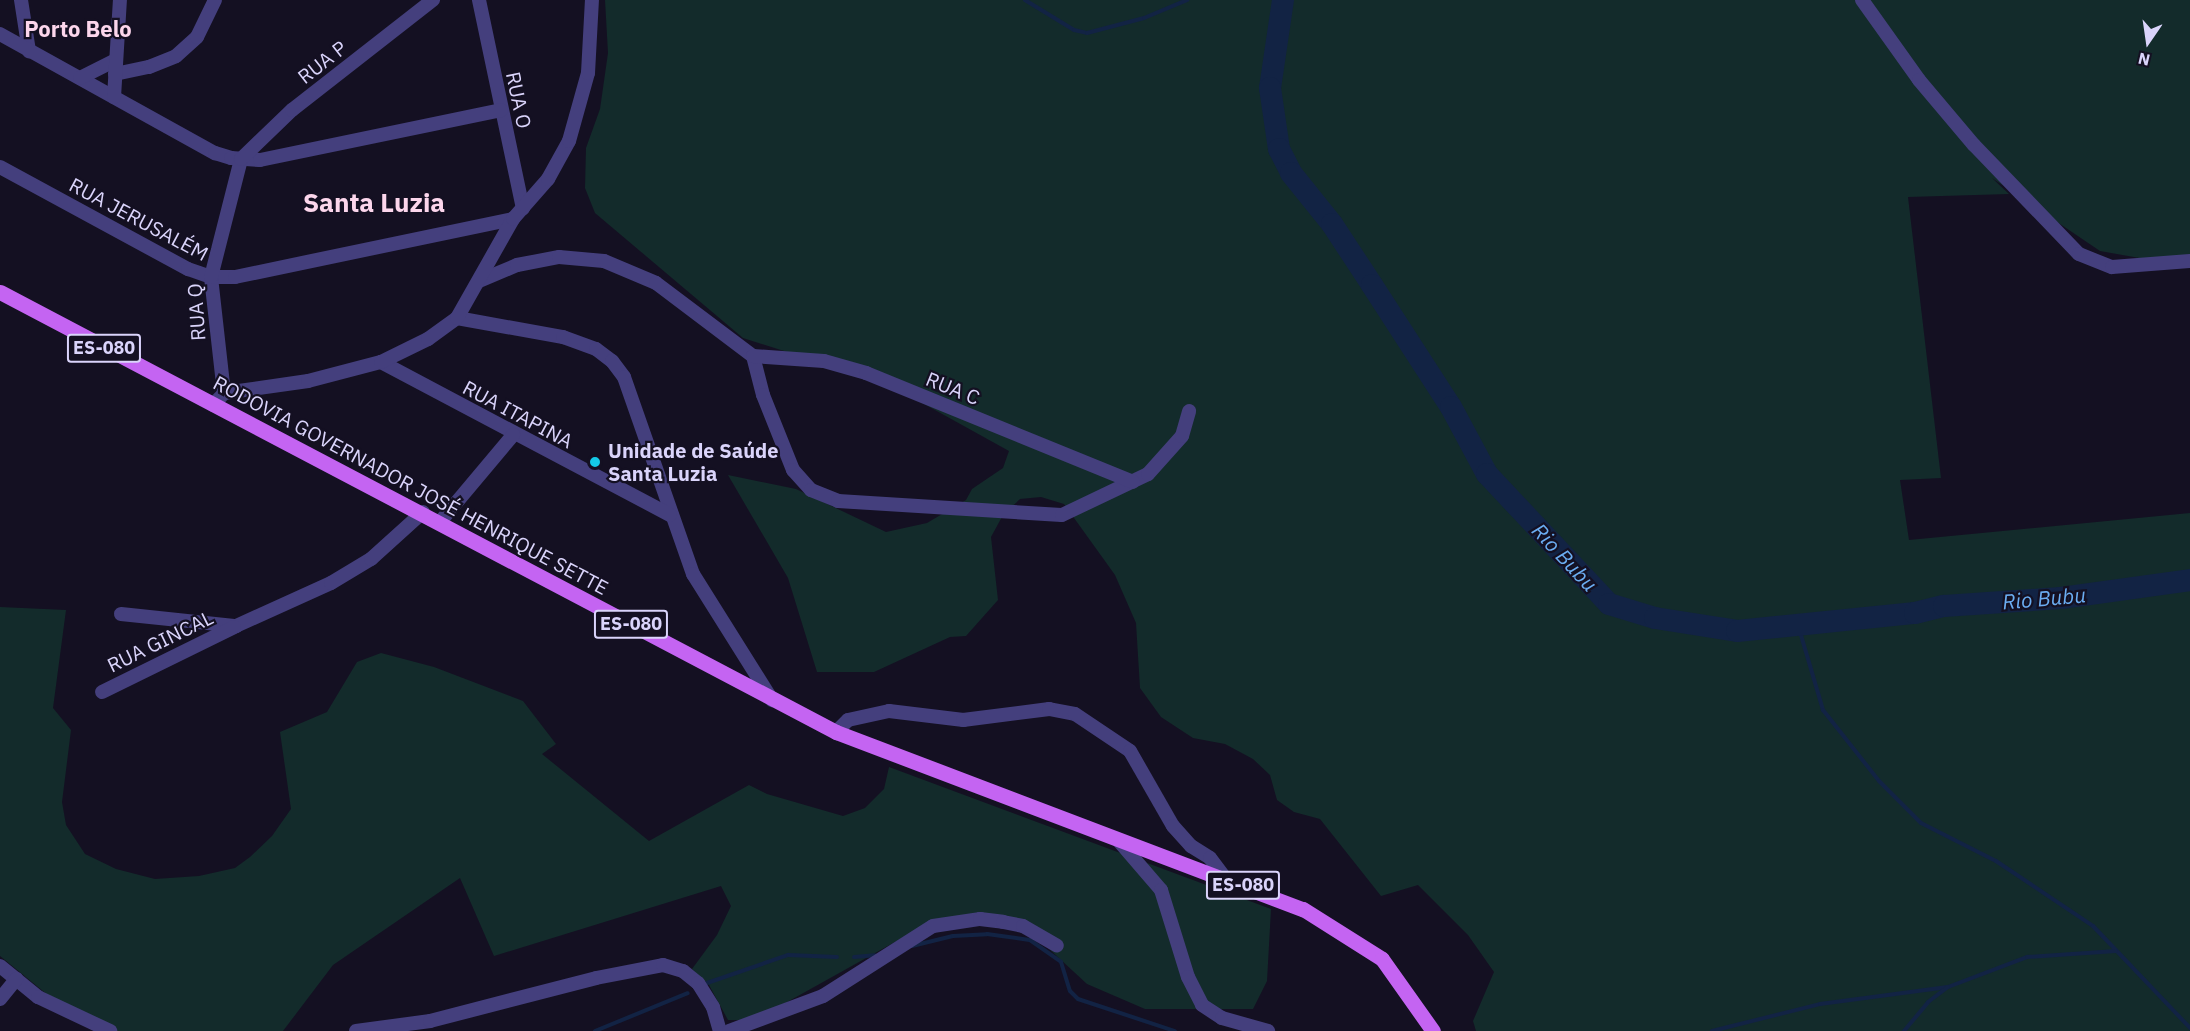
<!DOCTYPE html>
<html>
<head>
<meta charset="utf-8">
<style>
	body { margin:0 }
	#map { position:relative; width:2190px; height:1031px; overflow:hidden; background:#141022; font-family:"IBM Plex Sans",sans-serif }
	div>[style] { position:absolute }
	.green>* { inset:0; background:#132b2b }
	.stream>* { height:4px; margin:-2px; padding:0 2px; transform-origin:2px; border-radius:2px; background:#122344 }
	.river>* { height:22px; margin:-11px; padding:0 11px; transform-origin:11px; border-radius:11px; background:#122344 }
	.minor>* { height:14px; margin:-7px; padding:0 7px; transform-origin:7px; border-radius:7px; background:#443f7d }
	.primary>* { height:15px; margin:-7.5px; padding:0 7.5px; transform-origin:7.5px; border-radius:7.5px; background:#c464f2 }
	.dots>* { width:16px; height:16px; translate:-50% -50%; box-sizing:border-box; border:3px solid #141022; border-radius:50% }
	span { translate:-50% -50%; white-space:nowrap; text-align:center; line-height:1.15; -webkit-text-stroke:4.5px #141022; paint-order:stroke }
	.shield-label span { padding:2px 4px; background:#141022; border:2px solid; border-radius:4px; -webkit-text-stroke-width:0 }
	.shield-label { font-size:18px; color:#dad4fb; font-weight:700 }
	.street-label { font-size:20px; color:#dad4fb }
	.poi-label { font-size:20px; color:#dad4fb; font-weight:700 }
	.left { translate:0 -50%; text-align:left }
	.water-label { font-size:21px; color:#6badf2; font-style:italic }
	.quarter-label { font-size:22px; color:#fcd6ec; font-weight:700 }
	.district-label { font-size:26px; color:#fcd6ec; font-weight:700 }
	.north { position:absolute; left:2118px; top:12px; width:60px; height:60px; -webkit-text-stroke:4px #141022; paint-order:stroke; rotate:193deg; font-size:16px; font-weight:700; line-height:24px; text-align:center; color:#dad4fb }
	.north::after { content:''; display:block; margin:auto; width:21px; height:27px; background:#dad4fb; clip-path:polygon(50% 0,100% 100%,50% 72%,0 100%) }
</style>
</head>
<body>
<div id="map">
	<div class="green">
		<i style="clip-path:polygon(605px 0,2190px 0,2190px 267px,2100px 251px,1992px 178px,2009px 194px,1908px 197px,1941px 478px,1900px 480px,1909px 540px,2190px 513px,2190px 1031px,1476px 1031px,1473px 1021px,1494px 972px,1468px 935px,1418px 885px,1381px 896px,1320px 819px,1294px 812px,1277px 800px,1270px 775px,1253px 759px,1225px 744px,1193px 738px,1161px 717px,1140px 688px,1136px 623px,1115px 575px,1064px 504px,1041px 497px,1020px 499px,1003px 515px,991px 537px,998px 600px,966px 636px,950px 637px,874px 672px,817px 672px,788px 578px,728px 475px,796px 489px,886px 532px,927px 523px,966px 500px,972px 489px,1003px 468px,1009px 451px,888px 384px,743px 338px,595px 213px,585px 188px,586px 148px,600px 109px,608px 53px)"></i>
		<i style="clip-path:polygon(0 607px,66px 610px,53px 708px,71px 730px,62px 802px,66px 825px,85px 854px,116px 869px,155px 879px,199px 876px,235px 868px,250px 857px,272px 836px,291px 809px,280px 732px,327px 712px,357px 662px,381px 653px,434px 667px,523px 701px,556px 744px,542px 754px,649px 841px,749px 785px,767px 794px,843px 816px,865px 808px,884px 789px,889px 767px,1271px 909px,1267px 981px,1253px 1009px,1145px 1009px,1087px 984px,1034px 935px,991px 924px,929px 923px,755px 1020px,728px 1020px,709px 985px,692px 969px,717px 935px,731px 906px,721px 886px,494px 956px,460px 878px,333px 965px,283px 1031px,102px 1031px,76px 1018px,0 956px)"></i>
	</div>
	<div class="stream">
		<i style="left:1025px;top:0;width:57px;rotate:31.5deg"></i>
		<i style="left:1074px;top:30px;width:13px;rotate:13deg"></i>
		<i style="left:1087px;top:33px;width:59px;rotate:-14.7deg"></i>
		<i style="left:1144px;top:18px;width:47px;rotate:-22.7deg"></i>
		<i style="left:1798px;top:625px;width:89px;rotate:73.6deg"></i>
		<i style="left:1823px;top:710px;width:90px;rotate:51.7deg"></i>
		<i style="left:1879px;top:781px;width:59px;rotate:45deg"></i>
		<i style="left:1921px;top:823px;width:84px;rotate:26.9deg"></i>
		<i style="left:1996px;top:861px;width:117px;rotate:33.8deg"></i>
		<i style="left:2093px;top:926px;width:141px;rotate:46.4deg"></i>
		<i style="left:912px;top:946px;width:42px;rotate:-13.7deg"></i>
		<i style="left:953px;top:936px;width:34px;rotate:-3deg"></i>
		<i style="left:987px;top:934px;width:43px;rotate:7.9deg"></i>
		<i style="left:1030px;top:940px;width:38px;rotate:35deg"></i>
		<i style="left:1061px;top:962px;width:30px;rotate:73deg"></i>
		<i style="left:1070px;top:991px;width:11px;rotate:45deg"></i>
		<i style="left:1078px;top:999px;width:102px;rotate:18.3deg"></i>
		<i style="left:854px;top:957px;width:21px;rotate:-5deg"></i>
		<i style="left:707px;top:983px;width:86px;rotate:-19.1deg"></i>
		<i style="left:788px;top:955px;width:49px;rotate:2.3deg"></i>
		<i style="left:595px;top:1031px;width:100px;rotate:-22.2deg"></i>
		<i style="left:1712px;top:1031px;width:111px;rotate:-14deg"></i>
		<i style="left:1820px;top:1004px;width:129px;rotate:-7.6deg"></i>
		<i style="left:1948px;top:987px;width:85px;rotate:-20.8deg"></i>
		<i style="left:2027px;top:957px;width:89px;rotate:-3.9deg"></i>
		<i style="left:1904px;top:1031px;width:38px;rotate:-50deg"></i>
		<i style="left:1928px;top:1002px;width:25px;rotate:-37deg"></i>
	</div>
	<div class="river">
		<i style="left:1283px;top:0;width:89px;rotate:98.4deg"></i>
		<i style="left:1270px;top:88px;width:62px;rotate:81.6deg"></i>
		<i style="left:1279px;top:149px;width:27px;rotate:63deg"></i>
		<i style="left:1291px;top:173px;width:65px;rotate:51.2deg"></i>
		<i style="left:1332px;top:224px;width:73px;rotate:56.7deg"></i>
		<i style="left:1372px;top:285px;width:145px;rotate:57.1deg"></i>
		<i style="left:1451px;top:407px;width:76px;rotate:61.8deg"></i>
		<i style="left:1487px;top:474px;width:178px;rotate:46.8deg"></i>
		<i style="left:1609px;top:604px;width:48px;rotate:16.9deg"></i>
		<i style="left:1655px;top:618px;width:83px;rotate:9deg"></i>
		<i style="left:1737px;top:631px;width:179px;rotate:-5.8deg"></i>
		<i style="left:1915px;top:613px;width:30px;rotate:-14deg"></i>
		<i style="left:1944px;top:606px;width:117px;rotate:-3.9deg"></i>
		<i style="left:2061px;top:598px;width:130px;rotate:-7.9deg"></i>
	</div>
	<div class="minor">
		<i style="left:21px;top:0;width:52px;rotate:81.1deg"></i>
		<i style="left:479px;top:0;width:213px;rotate:78.1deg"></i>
		<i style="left:1862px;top:0;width:98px;rotate:54.5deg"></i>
		<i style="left:1919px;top:80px;width:85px;rotate:49.8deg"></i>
		<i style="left:1974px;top:145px;width:151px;rotate:46.1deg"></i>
		<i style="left:2079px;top:254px;width:35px;rotate:22deg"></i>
		<i style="left:2112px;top:267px;width:78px;rotate:-4.4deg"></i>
		<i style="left:0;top:34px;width:246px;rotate:29deg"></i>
		<i style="left:215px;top:153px;width:17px;rotate:17deg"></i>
		<i style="left:231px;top:158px;width:29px;rotate:4deg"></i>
		<i style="left:260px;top:160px;width:246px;rotate:-11.7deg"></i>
		<i style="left:115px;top:74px;width:35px;rotate:-12deg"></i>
		<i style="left:149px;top:67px;width:29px;rotate:-22deg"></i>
		<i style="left:176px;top:56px;width:28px;rotate:-42deg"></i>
		<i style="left:197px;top:37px;width:41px;rotate:-64.1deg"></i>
		<i style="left:80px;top:78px;width:40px;rotate:-26.6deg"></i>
		<i style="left:114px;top:97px;width:97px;rotate:-86.5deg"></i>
		<i style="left:0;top:167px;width:214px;rotate:28.5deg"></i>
		<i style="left:188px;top:269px;width:24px;rotate:19deg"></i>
		<i style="left:211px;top:277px;width:24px"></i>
		<i style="left:235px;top:277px;width:284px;rotate:-11.8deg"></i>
		<i style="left:479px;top:281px;width:41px;rotate:-22.8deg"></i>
		<i style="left:517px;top:265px;width:43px;rotate:-10.8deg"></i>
		<i style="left:559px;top:257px;width:45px;rotate:5.1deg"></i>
		<i style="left:604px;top:261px;width:56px;rotate:22.9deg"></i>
		<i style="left:656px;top:283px;width:121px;rotate:37deg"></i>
		<i style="left:753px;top:356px;width:40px;rotate:75.6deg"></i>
		<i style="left:763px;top:395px;width:81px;rotate:68.2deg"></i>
		<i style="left:793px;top:470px;width:27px;rotate:48deg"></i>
		<i style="left:811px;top:490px;width:29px;rotate:22deg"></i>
		<i style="left:838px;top:501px;width:224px;rotate:3.6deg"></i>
		<i style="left:1062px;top:515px;width:95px;rotate:-25.5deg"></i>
		<i style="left:1148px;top:474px;width:51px;rotate:-48.2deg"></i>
		<i style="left:1182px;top:436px;width:26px;rotate:-74deg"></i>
		<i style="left:457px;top:318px;width:108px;rotate:10.2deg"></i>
		<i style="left:563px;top:337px;width:35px;rotate:20deg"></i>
		<i style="left:596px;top:349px;width:20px;rotate:37deg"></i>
		<i style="left:612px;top:361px;width:20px;rotate:53deg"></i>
		<i style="left:624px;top:377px;width:209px;rotate:70.7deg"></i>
		<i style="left:693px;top:574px;width:149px;rotate:57.9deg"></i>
		<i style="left:753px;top:356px;width:71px;rotate:4deg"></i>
		<i style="left:824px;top:361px;width:44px;rotate:15.9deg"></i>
		<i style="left:866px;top:373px;width:288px;rotate:22.2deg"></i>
		<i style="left:381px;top:362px;width:327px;rotate:27.9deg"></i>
		<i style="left:224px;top:393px;width:117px;rotate:-96.4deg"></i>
		<i style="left:211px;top:277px;width:122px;rotate:-75.7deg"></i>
		<i style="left:241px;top:159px;width:71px;rotate:-43.9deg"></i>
		<i style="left:292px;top:110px;width:179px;rotate:-38deg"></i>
		<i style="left:213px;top:405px;width:16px;rotate:-47deg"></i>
		<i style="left:224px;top:393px;width:85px;rotate:-8.1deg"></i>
		<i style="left:308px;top:381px;width:75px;rotate:-14.6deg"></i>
		<i style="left:381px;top:362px;width:52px;rotate:-26.1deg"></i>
		<i style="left:428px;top:339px;width:36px;rotate:-36deg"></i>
		<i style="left:457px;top:318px;width:114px;rotate:-60.5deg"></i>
		<i style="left:513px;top:219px;width:53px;rotate:-48.8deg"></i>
		<i style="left:548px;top:179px;width:43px;rotate:-61.1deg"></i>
		<i style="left:569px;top:141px;width:71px;rotate:-74.4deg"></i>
		<i style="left:588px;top:73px;width:73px;rotate:-86.9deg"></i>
		<i style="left:440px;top:522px;width:114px;rotate:-50deg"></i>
		<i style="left:121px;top:614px;width:116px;rotate:6deg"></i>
		<i style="left:236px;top:626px;width:104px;rotate:-24.4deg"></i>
		<i style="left:331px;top:583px;width:47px;rotate:-31deg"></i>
		<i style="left:371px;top:559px;width:70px;rotate:-42.1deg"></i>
		<i style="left:102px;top:692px;width:147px;rotate:-26.2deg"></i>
		<i style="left:836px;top:732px;width:17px;rotate:-45deg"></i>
		<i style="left:848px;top:720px;width:42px;rotate:-12.4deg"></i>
		<i style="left:889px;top:711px;width:75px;rotate:6.9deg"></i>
		<i style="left:963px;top:720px;width:87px;rotate:-7.3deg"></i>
		<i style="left:1049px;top:709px;width:26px;rotate:11deg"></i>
		<i style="left:1075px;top:714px;width:66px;rotate:33.9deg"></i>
		<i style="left:1130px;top:751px;width:86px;rotate:60.2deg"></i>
		<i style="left:1173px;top:826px;width:27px;rotate:48deg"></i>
		<i style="left:1191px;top:846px;width:22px;rotate:32deg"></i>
		<i style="left:1210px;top:858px;width:26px;rotate:53deg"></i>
		<i style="left:1118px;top:840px;width:66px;rotate:49.3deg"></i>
		<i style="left:1161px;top:890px;width:91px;rotate:72.8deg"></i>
		<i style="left:1188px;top:977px;width:31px;rotate:63deg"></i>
		<i style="left:1202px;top:1005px;width:24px;rotate:33deg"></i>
		<i style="left:1222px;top:1018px;width:48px;rotate:15.8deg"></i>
		<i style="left:0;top:966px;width:49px;rotate:39.2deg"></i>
		<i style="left:38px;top:997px;width:80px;rotate:25.3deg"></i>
		<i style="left:0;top:999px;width:26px;rotate:-51deg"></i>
		<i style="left:356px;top:1031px;width:75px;rotate:-7.7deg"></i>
		<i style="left:430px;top:1021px;width:171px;rotate:-14.5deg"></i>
		<i style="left:596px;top:978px;width:68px;rotate:-11deg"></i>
		<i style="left:663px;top:965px;width:21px;rotate:17deg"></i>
		<i style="left:683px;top:971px;width:19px;rotate:39deg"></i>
		<i style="left:698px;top:983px;width:28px;rotate:58deg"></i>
		<i style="left:713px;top:1007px;width:25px;rotate:74deg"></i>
		<i style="left:729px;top:1031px;width:100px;rotate:-20.4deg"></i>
		<i style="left:823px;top:996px;width:130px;rotate:-32.5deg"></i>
		<i style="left:933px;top:926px;width:48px;rotate:-8.5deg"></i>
		<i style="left:980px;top:919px;width:23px;rotate:7deg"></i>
		<i style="left:1003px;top:922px;width:20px;rotate:11deg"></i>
		<i style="left:1023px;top:926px;width:39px;rotate:30deg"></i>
	</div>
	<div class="primary">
		<i style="left:0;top:292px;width:945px;rotate:27.76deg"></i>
		<i style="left:836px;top:732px;width:499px;rotate:20.8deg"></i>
		<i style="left:1303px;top:909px;width:93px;rotate:32.3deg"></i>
		<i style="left:1382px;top:959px;width:88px;rotate:54.7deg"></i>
	</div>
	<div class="dots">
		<i style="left:595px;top:462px;background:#14c9e8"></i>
	</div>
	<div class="shield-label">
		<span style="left:104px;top:348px">ES-080</span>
		<span style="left:631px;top:624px">ES-080</span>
		<span style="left:1243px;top:885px">ES-080</span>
	</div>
	<div class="street-label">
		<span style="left:322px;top:62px;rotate:-38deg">RUA P</span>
		<span style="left:519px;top:100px;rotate:78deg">RUA O</span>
		<span style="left:139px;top:219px;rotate:28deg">RUA JERUSALÉM</span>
		<span style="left:196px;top:312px;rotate:-94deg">RUA Q</span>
		<span style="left:953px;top:388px;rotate:22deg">RUA C</span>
		<span style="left:518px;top:414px;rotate:28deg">RUA ITAPINA</span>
		<span style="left:411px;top:485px;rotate:28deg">RODOVIA GOVERNADOR JOSÉ HENRIQUE SETTE</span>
		<span style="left:160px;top:641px;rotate:-26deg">RUA GINCAL</span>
	</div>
	<div class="poi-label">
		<span class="left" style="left:608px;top:462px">Unidade de Saúde<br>Santa Luzia</span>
	</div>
	<div class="water-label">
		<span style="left:1565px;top:557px;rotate:47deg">Rio Bubu</span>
		<span style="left:2044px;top:598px;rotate:-5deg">Rio Bubu</span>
	</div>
	<div class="quarter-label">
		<span style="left:78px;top:29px">Porto Belo</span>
	</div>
	<div class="district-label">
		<span style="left:374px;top:203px">Santa Luzia</span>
	</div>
	<div class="north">N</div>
</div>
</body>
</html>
